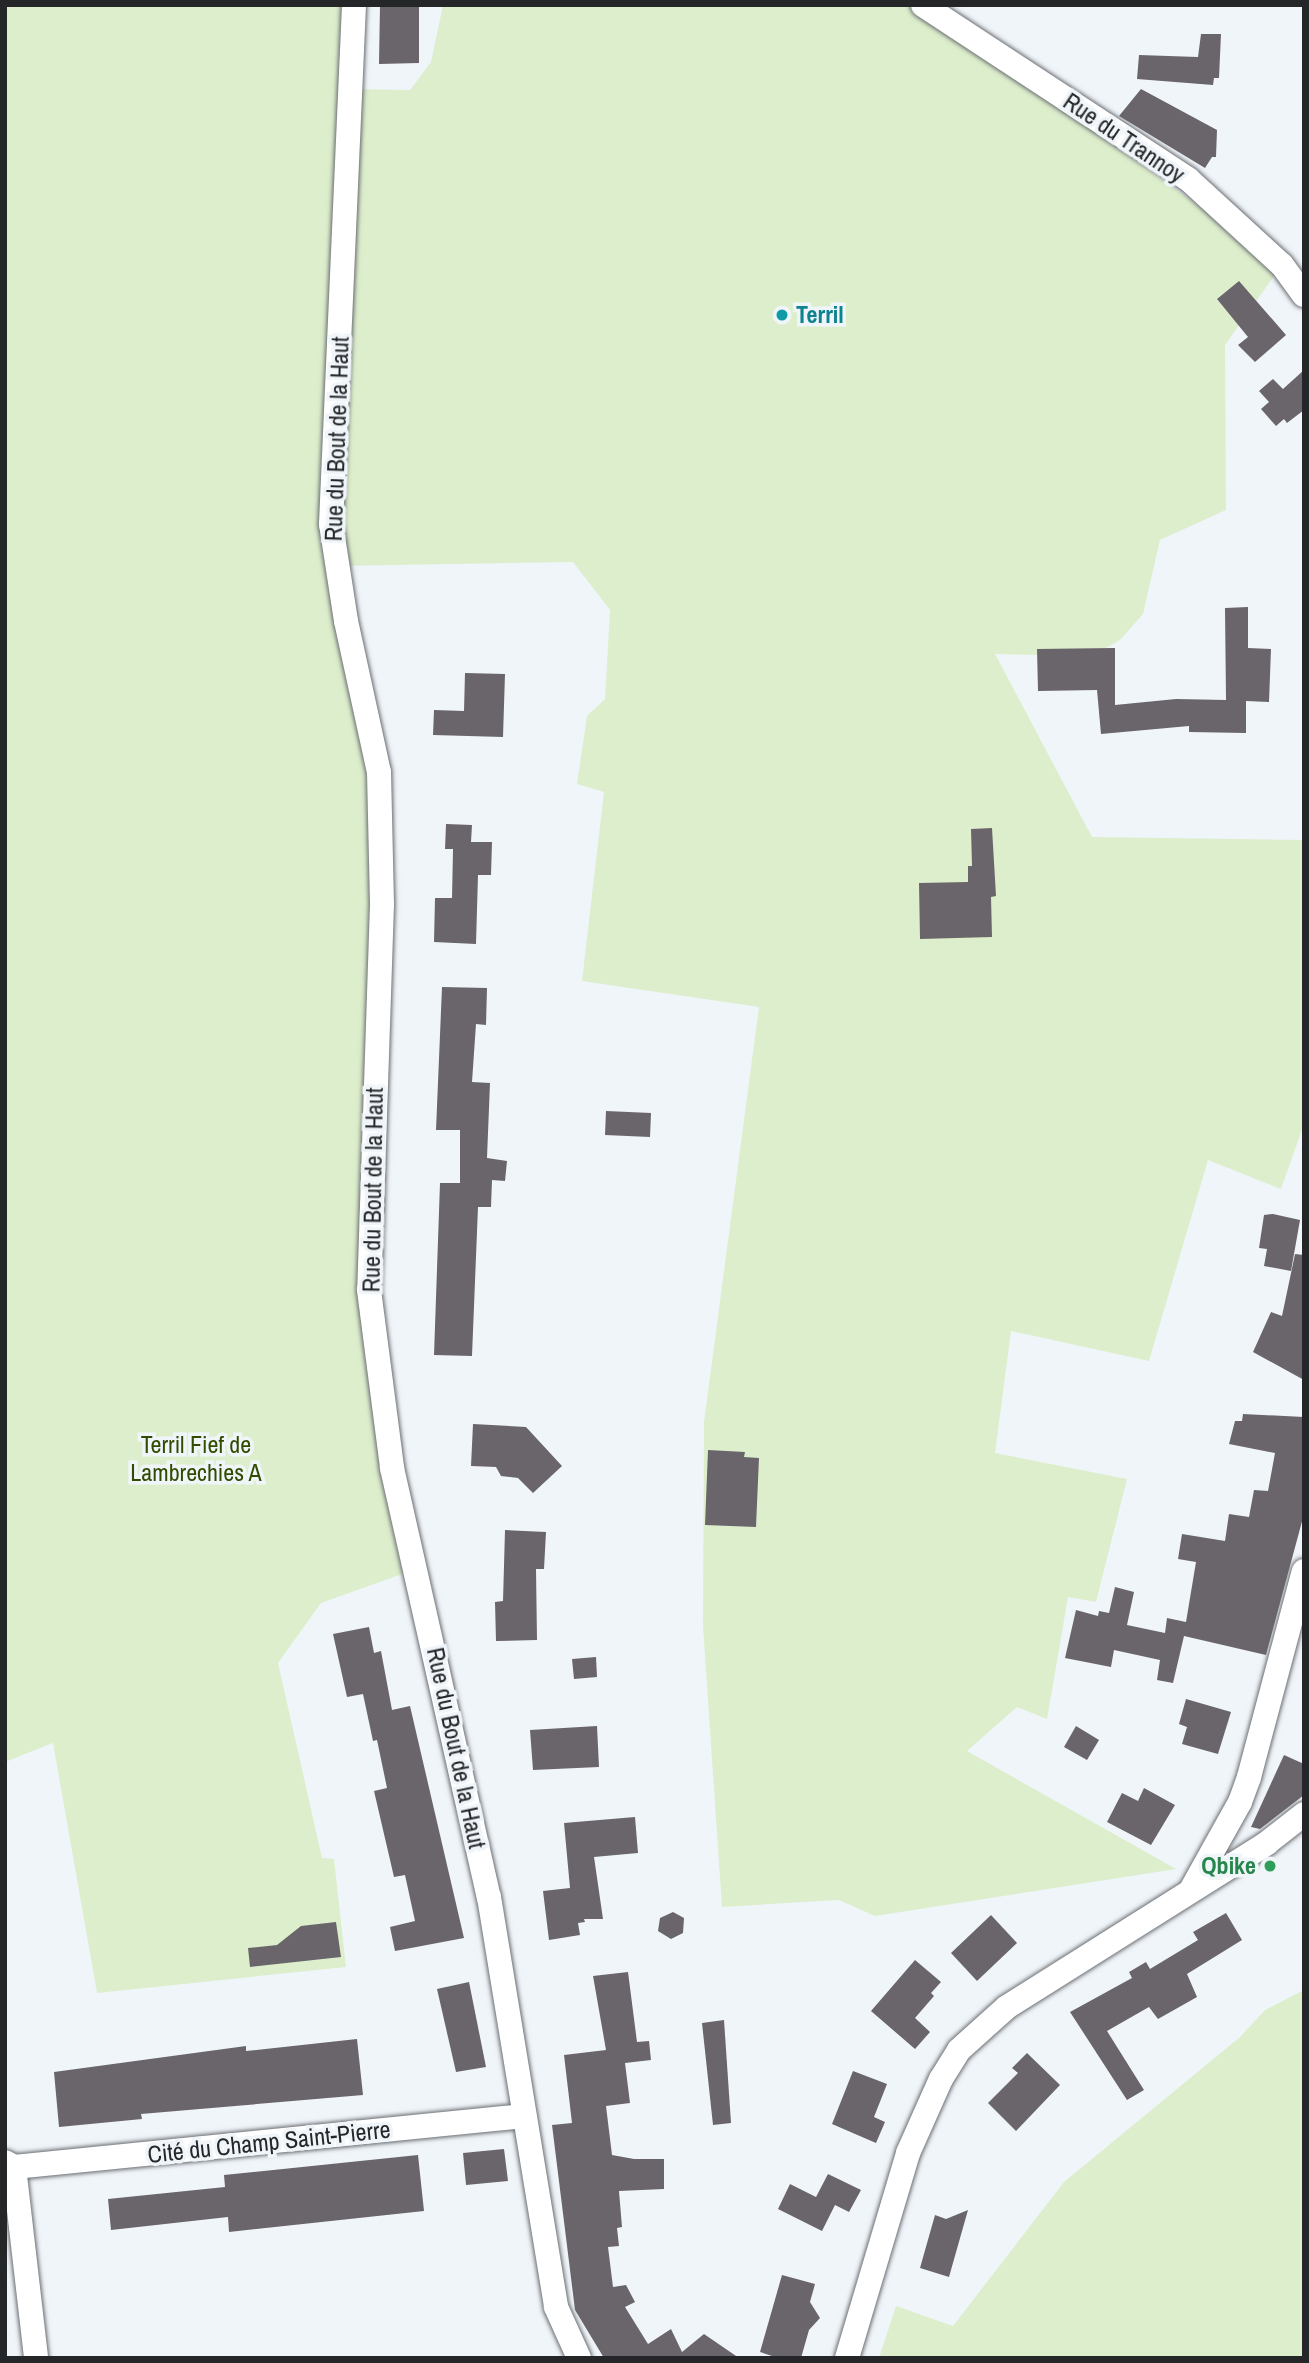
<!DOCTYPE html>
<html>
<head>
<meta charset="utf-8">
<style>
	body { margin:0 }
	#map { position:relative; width:1309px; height:2363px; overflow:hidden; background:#f0f5fa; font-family:"Archivo Narrow",sans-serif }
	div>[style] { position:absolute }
	.green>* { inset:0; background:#dec }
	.building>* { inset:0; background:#69656a }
	.roads { filter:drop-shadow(0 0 2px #6b6f73) drop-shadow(0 0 2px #6b6f73) }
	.minor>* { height:24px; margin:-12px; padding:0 12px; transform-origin:12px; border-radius:12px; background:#fff }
	.dots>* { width:19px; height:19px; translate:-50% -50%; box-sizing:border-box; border:4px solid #f0f5fa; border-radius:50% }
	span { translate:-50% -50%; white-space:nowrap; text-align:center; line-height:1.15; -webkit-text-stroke:7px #f0f5fa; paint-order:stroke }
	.street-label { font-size:24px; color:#242628 }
	.culture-label { font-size:24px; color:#0d838f; font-weight:700 }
	.left { translate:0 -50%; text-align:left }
	.park-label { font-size:24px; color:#314c00 }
	.leisure-label { font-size:24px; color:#27864d; font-weight:700 }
	.right { translate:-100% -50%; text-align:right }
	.frame { position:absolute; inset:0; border:7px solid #242628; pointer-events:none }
</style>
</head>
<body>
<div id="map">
	<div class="green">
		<i style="clip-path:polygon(5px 5px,353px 5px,352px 89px,410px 90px,431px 62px,443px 5px,916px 5px,1282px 265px,1225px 345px,1226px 510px,1160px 540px,1143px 614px,1120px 640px,1092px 656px,995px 654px,1092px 837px,1304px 840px,1304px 1124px,1281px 1189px,1208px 1160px,1149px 1361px,1011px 1331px,995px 1453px,1127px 1479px,1096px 1602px,1068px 1597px,1047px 1719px,1017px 1707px,967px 1751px,1176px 1869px,875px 1916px,839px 1900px,722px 1907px,703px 1626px,704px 1422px,759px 1007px,582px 981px,604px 792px,577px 784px,587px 716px,605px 699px,610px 610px,573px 562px,336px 566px,379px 772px,369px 1290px,416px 1569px,321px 1603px,278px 1663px,322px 1858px,334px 1859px,346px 1967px,97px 1993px,53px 1743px,5px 1762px)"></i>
		<i style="clip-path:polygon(1304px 1990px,1304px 2358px,879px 2358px,896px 2306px,953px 2326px,1064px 2182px,1240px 2037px,1265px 2010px)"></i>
	</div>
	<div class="building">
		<i style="clip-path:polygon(380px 5px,419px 5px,419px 63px,379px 64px)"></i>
		<i style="clip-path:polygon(1201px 34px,1221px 34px,1219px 78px,1214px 78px,1213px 85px,1137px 79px,1139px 55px,1198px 57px)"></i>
		<i style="clip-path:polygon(1141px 89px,1217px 130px,1216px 157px,1212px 157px,1205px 168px,1119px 116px)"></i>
		<i style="clip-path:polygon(1239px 281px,1286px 335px,1255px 362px,1238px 345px,1248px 337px,1217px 299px)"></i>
		<i style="clip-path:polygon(1304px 370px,1304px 410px,1287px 423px,1284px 419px,1276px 426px,1261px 409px,1269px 402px,1259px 391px,1273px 379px,1283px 389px)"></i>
		<i style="clip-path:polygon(1248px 607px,1248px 648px,1271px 649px,1269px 702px,1246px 701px,1246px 733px,1189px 732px,1189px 726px,1101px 734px,1097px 690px,1038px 691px,1037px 649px,1115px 648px,1115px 705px,1176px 699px,1226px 700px,1225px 608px)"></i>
		<i style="clip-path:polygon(465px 673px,505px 674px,503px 737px,433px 735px,434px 710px,464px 711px)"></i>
		<i style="clip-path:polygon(446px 824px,472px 825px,471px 842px,492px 842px,491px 875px,478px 875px,476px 944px,434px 942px,435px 898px,452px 898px,453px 849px,445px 849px)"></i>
		<i style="clip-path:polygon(992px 828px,996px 896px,991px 897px,992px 937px,920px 939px,919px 883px,968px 882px,968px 866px,972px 866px,971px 829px)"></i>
		<i style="clip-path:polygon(442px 987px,487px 988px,486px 1025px,476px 1024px,472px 1082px,490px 1083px,487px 1158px,507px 1161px,505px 1181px,492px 1180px,491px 1207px,478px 1207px,472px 1356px,434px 1355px,440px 1183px,460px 1183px,460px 1130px,436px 1130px)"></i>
		<i style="clip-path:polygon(606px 1111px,651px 1113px,650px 1137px,605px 1135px)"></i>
		<i style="clip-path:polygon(1273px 1214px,1300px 1220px,1291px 1271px,1264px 1266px,1267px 1249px,1259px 1248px,1264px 1215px)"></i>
		<i style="clip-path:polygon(1295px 1254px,1304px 1255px,1304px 1380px,1253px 1352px,1271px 1312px,1282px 1316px)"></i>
		<i style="clip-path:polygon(1243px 1414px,1304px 1417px,1304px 1514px,1266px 1655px,1184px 1636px,1173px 1683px,1157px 1680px,1160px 1660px,1114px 1650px,1111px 1667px,1065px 1658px,1076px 1610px,1098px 1616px,1099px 1611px,1109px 1613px,1115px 1587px,1134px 1592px,1127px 1625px,1165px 1633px,1167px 1618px,1186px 1622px,1196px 1562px,1178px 1559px,1182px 1534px,1225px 1541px,1229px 1514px,1249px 1517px,1254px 1490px,1268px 1491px,1275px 1453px,1229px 1444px,1235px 1421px,1242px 1421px)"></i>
		<i style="clip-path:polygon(473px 1424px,526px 1427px,562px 1466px,533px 1493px,518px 1478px,501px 1476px,496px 1467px,471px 1466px)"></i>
		<i style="clip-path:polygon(708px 1450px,745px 1452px,744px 1457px,759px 1458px,756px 1527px,705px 1525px)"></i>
		<i style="clip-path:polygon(505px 1530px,546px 1532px,544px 1569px,536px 1569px,537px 1640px,496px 1641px,495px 1602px,503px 1601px)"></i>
		<i style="clip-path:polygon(369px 1627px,374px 1653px,381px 1651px,392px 1710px,410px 1706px,464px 1938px,395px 1951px,390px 1927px,415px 1921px,405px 1875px,394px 1877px,374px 1791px,387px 1788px,377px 1740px,373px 1741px,363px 1694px,347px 1697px,333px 1634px)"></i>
		<i style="clip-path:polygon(596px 1657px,597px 1677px,574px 1679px,572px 1659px)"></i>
		<i style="clip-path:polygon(1186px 1699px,1231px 1712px,1218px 1754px,1182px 1744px,1187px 1727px,1179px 1724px)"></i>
		<i style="clip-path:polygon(597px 1726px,599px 1767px,533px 1770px,530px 1730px)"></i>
		<i style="clip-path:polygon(1076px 1726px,1099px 1740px,1087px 1760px,1064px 1747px)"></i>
		<i style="clip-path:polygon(1284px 1755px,1304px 1764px,1304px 1795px,1260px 1829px,1251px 1827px)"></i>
		<i style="clip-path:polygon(1144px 1788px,1175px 1805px,1151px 1845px,1107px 1822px,1122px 1793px,1138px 1801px)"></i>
		<i style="clip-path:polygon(635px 1817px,638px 1853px,594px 1857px,603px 1919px,584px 1919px,585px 1922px,578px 1923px,580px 1935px,549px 1940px,543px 1891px,570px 1888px,564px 1823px)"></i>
		<i style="clip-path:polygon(673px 1912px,684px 1918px,683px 1933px,671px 1939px,658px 1931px,660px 1918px)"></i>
		<i style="clip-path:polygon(1226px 1913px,1242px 1940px,1187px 1974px,1197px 1997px,1158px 2019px,1149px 2007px,1107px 2031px,1144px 2090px,1127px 2100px,1070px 2012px,1132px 1978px,1129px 1972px,1146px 1962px,1150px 1969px,1198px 1940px,1193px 1932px)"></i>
		<i style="clip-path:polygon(991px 1915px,1017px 1943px,977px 1981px,951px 1953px)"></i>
		<i style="clip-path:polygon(336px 1922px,341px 1957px,250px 1967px,248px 1948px,277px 1945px,301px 1926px)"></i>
		<i style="clip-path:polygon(915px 1960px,941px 1982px,931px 1993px,934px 1996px,915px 2018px,930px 2032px,915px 2049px,871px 2011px)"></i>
		<i style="clip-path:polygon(628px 1972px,637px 2042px,649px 2041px,651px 2060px,625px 2063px,630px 2103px,606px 2106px,612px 2155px,634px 2159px,664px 2159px,664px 2189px,619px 2191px,622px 2227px,617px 2228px,619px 2246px,608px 2247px,613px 2287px,626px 2285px,635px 2302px,625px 2307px,648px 2344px,671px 2329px,682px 2352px,704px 2334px,739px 2358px,604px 2358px,575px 2310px,552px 2125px,572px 2123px,564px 2055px,606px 2050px,593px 1976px)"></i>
		<i style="clip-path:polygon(469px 1982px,486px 2067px,456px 2072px,437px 1989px)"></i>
		<i style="clip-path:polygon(724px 2020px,731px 2123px,713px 2125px,702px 2023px)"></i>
		<i style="clip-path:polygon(357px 2039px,363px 2095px,141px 2114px,142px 2119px,59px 2127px,54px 2072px,246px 2046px,246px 2051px)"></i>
		<i style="clip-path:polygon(1027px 2053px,1060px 2085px,1016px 2131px,988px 2103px,1018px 2073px,1012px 2068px)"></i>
		<i style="clip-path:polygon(853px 2071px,887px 2084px,874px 2117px,885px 2122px,876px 2143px,832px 2124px)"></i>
		<i style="clip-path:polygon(504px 2149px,508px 2181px,466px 2185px,463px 2153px)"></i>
		<i style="clip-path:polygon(418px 2155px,424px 2211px,229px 2232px,228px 2217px,111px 2230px,108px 2199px,225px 2187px,224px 2175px)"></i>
		<i style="clip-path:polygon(828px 2174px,861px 2190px,849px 2212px,835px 2205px,822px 2231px,778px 2209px,790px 2184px,816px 2197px)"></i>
		<i style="clip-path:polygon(968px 2210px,949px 2277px,920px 2268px,935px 2215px,946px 2219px)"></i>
		<i style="clip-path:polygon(782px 2275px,815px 2284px,810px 2302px,820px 2318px,809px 2330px,801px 2358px,778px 2358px,760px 2352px)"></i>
	</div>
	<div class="roads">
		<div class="minor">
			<i style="left:354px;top:5px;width:520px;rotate:92.54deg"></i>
			<i style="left:331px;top:524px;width:98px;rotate:81.2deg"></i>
			<i style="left:346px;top:621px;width:155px;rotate:77.7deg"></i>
			<i style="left:379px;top:772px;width:132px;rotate:88.7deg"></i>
			<i style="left:382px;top:904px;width:386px;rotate:91.9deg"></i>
			<i style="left:369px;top:1290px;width:179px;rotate:82.6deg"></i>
			<i style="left:392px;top:1468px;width:440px;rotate:77.3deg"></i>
			<i style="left:489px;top:1897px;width:415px;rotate:80.7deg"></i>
			<i style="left:556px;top:2307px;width:56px;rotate:65.7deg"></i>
			<i style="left:923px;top:5px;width:317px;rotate:33.3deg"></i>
			<i style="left:1188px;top:179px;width:127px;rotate:42.5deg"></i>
			<i style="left:1282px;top:265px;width:37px;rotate:54deg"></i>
			<i style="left:1192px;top:1888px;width:98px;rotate:-60.8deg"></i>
			<i style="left:1240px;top:1802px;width:27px;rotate:-70deg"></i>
			<i style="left:1249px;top:1777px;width:213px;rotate:-75.1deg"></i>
			<i style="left:5px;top:2162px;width:10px;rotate:29deg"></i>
			<i style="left:14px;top:2167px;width:513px;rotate:-5.71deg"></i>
			<i style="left:14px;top:2167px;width:192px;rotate:83.4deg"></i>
			<i style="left:847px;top:2358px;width:214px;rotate:-73.4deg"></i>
			<i style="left:908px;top:2153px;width:81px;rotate:-66deg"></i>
			<i style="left:941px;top:2079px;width:34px;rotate:-58deg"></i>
			<i style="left:959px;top:2050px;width:64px;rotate:-41.9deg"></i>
			<i style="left:1007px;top:2007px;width:307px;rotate:-32.2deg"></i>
			<i style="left:1267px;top:1843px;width:47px;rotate:-38.1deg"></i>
		</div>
	</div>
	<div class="dots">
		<i style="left:782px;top:315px;background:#0f9aa8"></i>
		<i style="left:1270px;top:1866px;background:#2e9e5b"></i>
	</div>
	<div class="street-label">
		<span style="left:1124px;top:138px;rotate:34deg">Rue du Trannoy</span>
		<span style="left:337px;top:439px;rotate:-88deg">Rue du Bout de la Haut</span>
		<span style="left:373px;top:1190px;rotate:-89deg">Rue du Bout de la Haut</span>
		<span style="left:456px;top:1748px;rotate:78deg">Rue du Bout de la Haut</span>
		<span style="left:269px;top:2142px;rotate:-6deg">Cité du Champ Saint-Pierre</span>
	</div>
	<div class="culture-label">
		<span class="left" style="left:796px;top:315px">Terril</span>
	</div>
	<div class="park-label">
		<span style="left:196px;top:1459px">Terril Fief de<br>Lambrechies A</span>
	</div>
	<div class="leisure-label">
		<span class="right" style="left:1256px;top:1866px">Qbike</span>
	</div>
	<div class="frame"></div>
</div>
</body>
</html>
